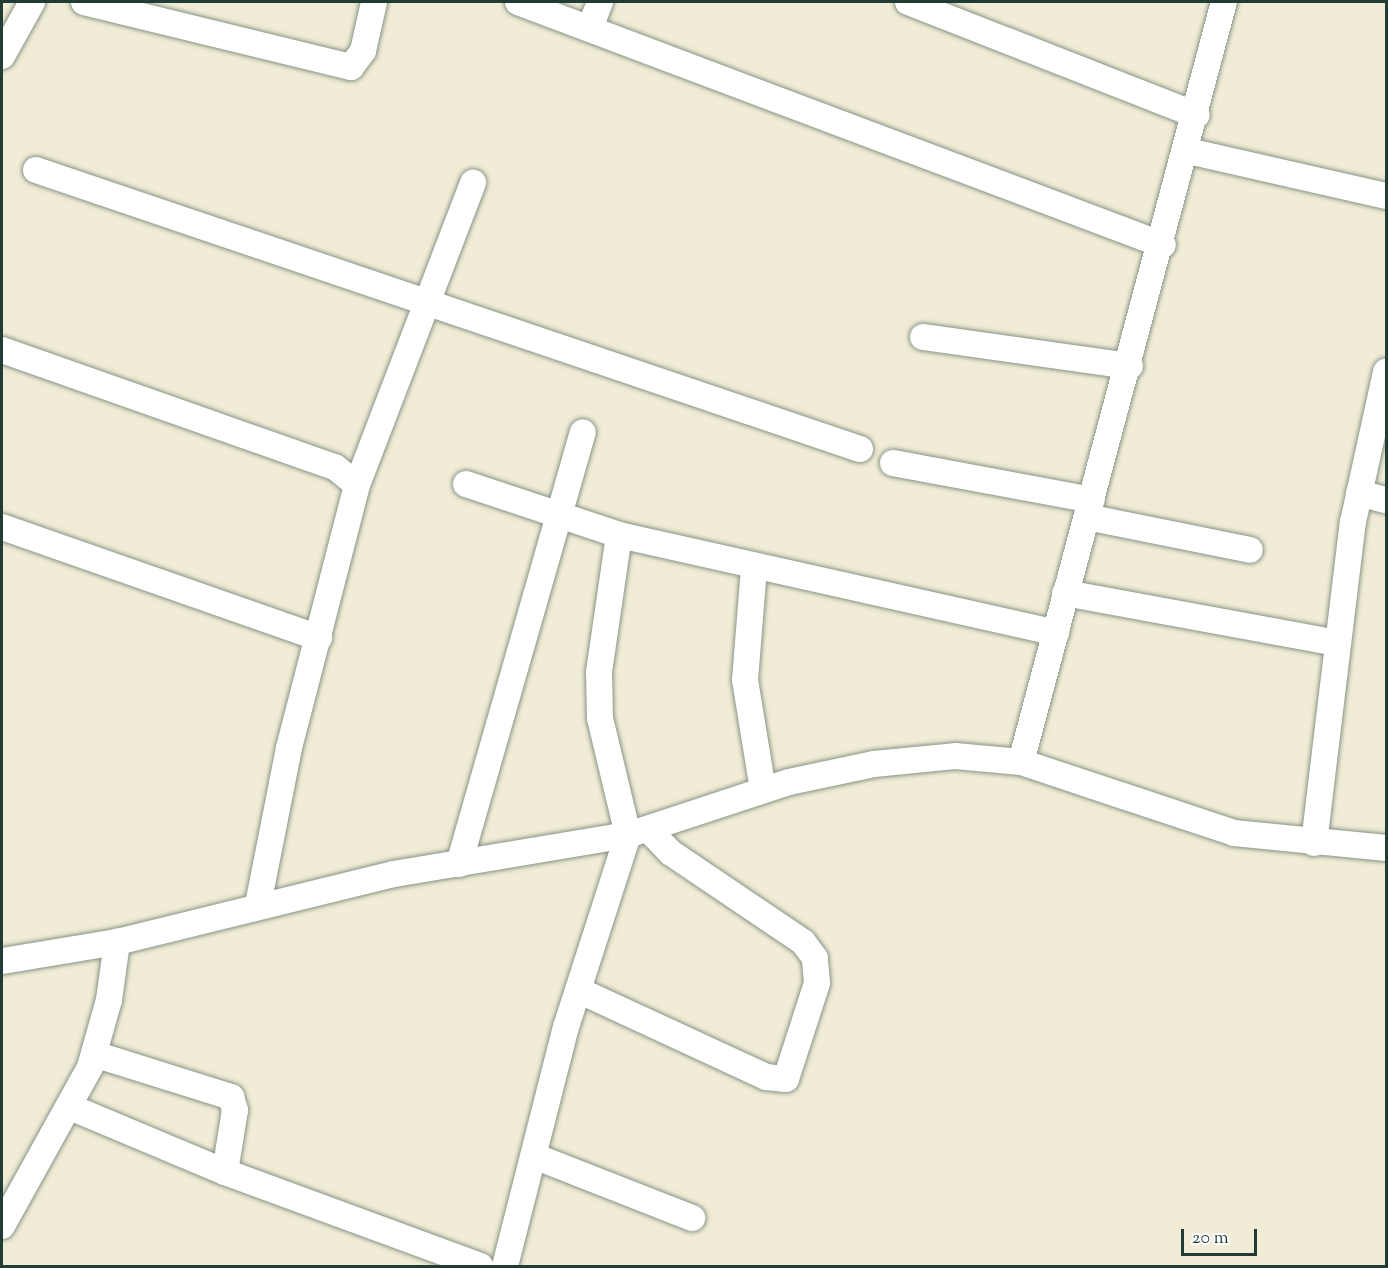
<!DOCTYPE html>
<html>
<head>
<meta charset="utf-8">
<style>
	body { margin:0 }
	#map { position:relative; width:1388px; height:1268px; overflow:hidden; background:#f0ecd6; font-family:"Sorts Mill Goudy",serif }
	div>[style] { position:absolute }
	.roads { filter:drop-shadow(0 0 2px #889485) drop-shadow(0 0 2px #889485) }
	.minor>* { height:26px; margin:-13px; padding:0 13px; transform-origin:13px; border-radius:13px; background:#fff }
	span { translate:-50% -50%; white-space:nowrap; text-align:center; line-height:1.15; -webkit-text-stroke:4.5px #fff; paint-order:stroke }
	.frame { position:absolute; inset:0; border:3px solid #1f3d34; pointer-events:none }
	.scale { position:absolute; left:1181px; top:1229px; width:76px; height:27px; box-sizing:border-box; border:3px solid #1f3d34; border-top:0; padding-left:8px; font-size:18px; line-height:21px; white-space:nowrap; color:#1f3d34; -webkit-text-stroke:4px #fff; paint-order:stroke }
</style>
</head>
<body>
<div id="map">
	<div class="roads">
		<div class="minor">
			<i style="left:84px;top:2px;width:275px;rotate:13.7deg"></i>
			<i style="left:351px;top:67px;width:20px;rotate:-53deg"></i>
			<i style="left:363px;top:51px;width:50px;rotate:-77.3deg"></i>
			<i style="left:518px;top:2px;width:689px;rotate:20.64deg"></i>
			<i style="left:908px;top:2px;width:310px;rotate:21.4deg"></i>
			<i style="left:590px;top:28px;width:28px;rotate:-69deg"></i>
			<i style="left:2px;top:56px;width:62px;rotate:-60.9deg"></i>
			<i style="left:1188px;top:151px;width:203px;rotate:12.8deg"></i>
			<i style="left:36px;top:170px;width:870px;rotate:18.71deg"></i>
			<i style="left:923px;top:337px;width:209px;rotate:8deg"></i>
			<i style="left:2px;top:350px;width:353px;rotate:19.4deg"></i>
			<i style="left:335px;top:467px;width:28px;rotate:39deg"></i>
			<i style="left:357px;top:485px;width:272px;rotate:104.5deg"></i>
			<i style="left:289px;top:748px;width:160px;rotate:101.2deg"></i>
			<i style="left:893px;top:463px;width:202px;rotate:10.5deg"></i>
			<i style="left:466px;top:484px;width:161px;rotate:18.4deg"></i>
			<i style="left:619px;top:535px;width:448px;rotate:12.6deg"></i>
			<i style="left:357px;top:485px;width:324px;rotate:-69deg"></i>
			<i style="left:1359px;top:493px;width:28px;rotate:15deg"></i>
			<i style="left:1087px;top:517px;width:166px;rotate:11.4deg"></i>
			<i style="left:2px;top:527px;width:336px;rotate:19.3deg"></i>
			<i style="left:754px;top:568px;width:112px;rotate:94.6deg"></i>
			<i style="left:745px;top:680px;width:111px;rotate:80.7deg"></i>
			<i style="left:1065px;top:593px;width:277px;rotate:10.4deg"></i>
			<i style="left:1021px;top:762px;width:787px;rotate:-75.05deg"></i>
			<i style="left:1314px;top:843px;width:323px;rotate:-83.1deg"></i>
			<i style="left:1353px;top:522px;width:154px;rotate:-77.6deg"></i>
			<i style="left:459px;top:864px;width:449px;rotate:-74deg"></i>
			<i style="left:2px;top:961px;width:117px;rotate:-9.4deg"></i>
			<i style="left:117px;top:942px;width:285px;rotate:-13.8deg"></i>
			<i style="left:394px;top:874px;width:237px;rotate:-9.5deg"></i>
			<i style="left:628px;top:835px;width:169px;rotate:-18.2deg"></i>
			<i style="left:789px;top:782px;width:87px;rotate:-12deg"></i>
			<i style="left:874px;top:764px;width:81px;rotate:-5.6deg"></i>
			<i style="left:955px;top:756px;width:66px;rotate:5.2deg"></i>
			<i style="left:1021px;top:762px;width:225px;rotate:18.4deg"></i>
			<i style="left:1234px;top:833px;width:153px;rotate:5.6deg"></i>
			<i style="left:578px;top:990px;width:207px;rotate:24.8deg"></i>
			<i style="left:766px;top:1077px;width:20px;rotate:6deg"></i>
			<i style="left:786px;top:1079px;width:101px;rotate:-72.1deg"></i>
			<i style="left:817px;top:983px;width:25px;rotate:-95deg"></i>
			<i style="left:815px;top:958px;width:20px;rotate:-127deg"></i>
			<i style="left:803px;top:942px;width:159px;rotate:-146deg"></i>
			<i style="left:671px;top:853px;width:33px;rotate:-134deg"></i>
			<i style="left:94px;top:1054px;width:144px;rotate:17.4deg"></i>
			<i style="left:231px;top:1097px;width:14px;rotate:73deg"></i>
			<i style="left:235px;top:1110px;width:63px;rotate:99.2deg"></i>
			<i style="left:70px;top:1107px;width:168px;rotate:22.8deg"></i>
			<i style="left:225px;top:1172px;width:272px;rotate:20.2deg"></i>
			<i style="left:534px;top:1156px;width:170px;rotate:21.4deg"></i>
			<i style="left:2px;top:1226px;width:182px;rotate:-61deg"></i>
			<i style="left:90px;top:1067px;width:70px;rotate:-74.2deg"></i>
			<i style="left:109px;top:1000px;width:59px;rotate:-82.1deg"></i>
			<i style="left:505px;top:1266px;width:247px;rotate:-75.7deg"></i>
			<i style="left:566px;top:1027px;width:202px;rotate:-72.1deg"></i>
			<i style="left:628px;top:835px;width:120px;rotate:-103.5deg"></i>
			<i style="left:600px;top:718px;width:46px;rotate:-91.2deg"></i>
			<i style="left:599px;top:672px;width:138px;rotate:-81.7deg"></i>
		</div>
	</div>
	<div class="frame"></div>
	<div class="scale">20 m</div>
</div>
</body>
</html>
